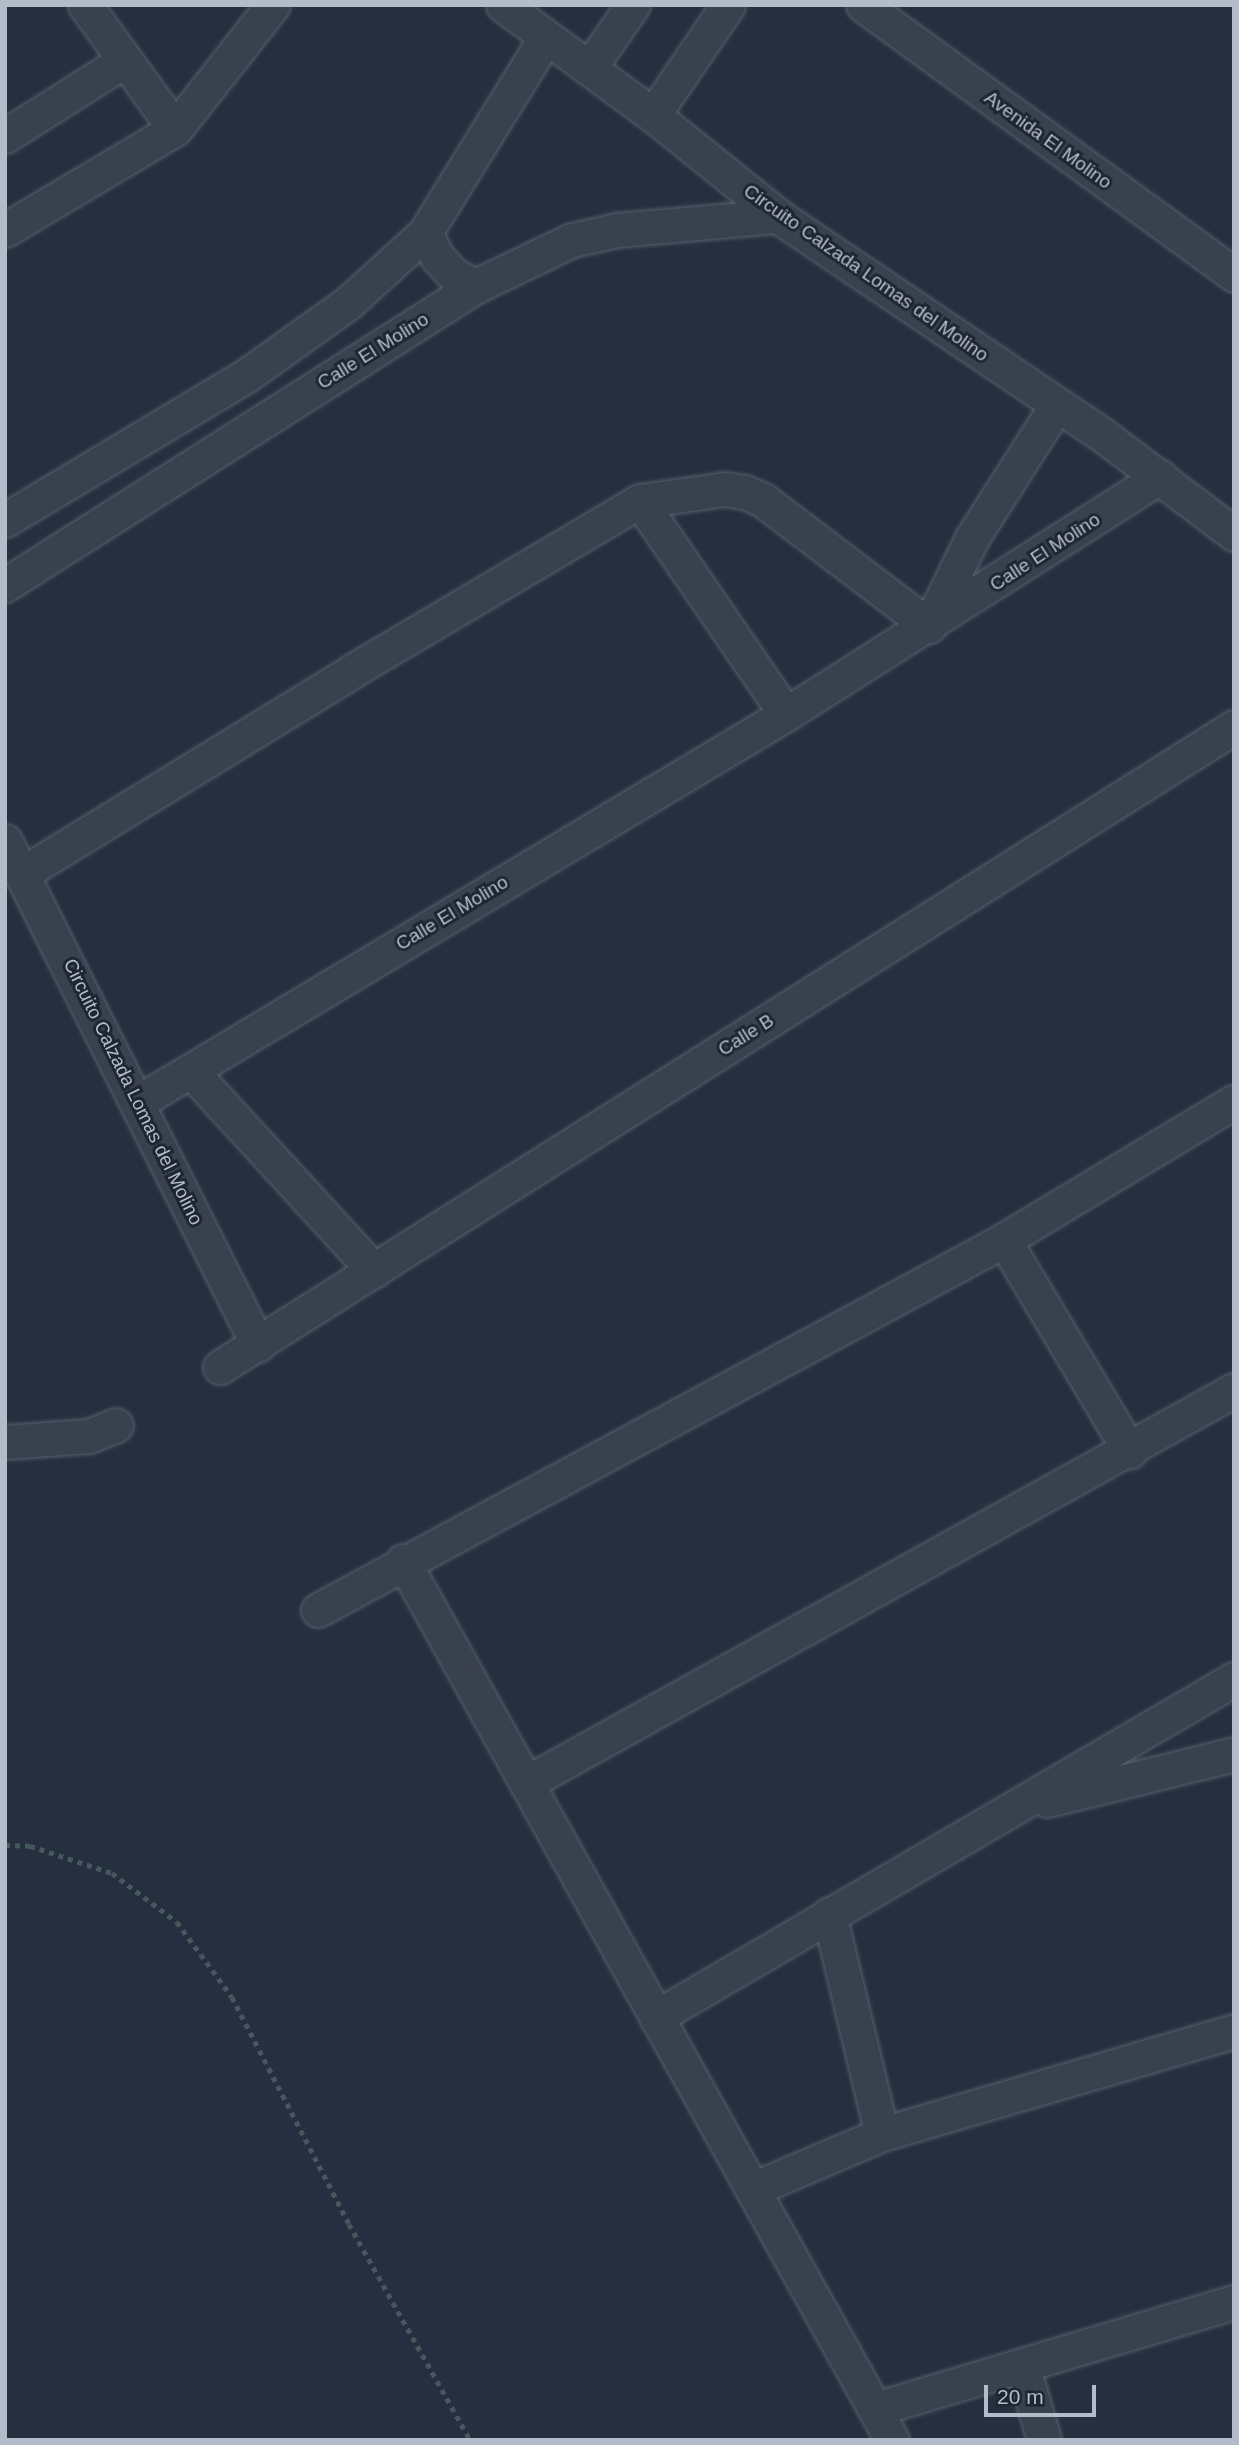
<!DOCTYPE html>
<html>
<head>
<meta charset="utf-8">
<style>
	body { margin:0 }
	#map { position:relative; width:1239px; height:2445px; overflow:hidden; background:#252f3f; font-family:Helvetica,sans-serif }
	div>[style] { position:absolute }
	.path>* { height:4.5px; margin-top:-2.25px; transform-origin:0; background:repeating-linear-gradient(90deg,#45595d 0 5px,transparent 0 10px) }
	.roads { filter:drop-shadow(0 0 2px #575f6c) drop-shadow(0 0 2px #575f6c) }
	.minor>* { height:33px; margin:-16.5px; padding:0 16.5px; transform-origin:16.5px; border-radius:16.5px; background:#39414f }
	span { translate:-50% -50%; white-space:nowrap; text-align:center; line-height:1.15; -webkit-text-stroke:6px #1e2634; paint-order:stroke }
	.street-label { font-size:19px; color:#b5bcc9 }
	.frame { position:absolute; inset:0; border:7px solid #b5bcc9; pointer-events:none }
	.scale { position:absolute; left:984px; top:2385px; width:112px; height:32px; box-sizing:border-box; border:4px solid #b5bcc9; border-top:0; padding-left:9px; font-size:21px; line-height:24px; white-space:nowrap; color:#b5bcc9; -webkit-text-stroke:5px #1e2634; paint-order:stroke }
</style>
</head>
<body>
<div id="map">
	<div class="path">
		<i style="left:5px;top:1845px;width:25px;rotate:2deg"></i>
		<i style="left:30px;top:1846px;width:86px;rotate:18.2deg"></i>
		<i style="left:112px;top:1873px;width:81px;rotate:37deg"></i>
		<i style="left:177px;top:1922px;width:93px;rotate:53.7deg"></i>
		<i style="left:232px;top:1997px;width:255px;rotate:62.7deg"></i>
		<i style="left:349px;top:2224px;width:248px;rotate:60.7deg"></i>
	</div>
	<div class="roads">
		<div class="minor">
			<i style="left:85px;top:5px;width:153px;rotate:54deg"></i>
			<i style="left:503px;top:5px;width:186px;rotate:36.3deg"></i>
			<i style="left:653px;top:115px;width:161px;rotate:38.9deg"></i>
			<i style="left:778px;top:216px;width:393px;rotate:34deg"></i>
			<i style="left:1104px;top:436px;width:163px;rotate:37deg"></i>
			<i style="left:863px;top:5px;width:459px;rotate:36deg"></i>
			<i style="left:589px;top:68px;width:77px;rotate:-55.1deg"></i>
			<i style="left:653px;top:115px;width:133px;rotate:-55.7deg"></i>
			<i style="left:5px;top:136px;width:142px;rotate:-32.3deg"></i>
			<i style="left:5px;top:230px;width:198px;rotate:-30.7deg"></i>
			<i style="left:175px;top:129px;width:158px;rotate:-51.7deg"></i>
			<i style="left:425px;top:233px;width:28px;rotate:63deg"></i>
			<i style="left:438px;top:258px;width:23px;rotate:47deg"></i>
			<i style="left:454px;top:275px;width:25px;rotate:27deg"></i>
			<i style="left:640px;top:501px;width:258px;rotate:55.6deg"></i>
			<i style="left:5px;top:520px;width:282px;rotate:-30.9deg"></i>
			<i style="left:247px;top:375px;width:124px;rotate:-35.5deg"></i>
			<i style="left:348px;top:303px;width:104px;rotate:-42.3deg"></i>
			<i style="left:425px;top:233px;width:230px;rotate:-58.3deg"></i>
			<i style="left:5px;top:585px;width:558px;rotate:-32.41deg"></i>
			<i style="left:476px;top:286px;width:106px;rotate:-25.6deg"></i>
			<i style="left:572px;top:240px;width:46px;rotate:-12.5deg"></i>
			<i style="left:617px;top:230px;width:162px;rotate:-5deg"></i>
			<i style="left:5px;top:841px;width:564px;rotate:63.34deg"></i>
			<i style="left:23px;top:873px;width:386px;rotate:-31.5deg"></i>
			<i style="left:352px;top:671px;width:334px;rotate:-30.6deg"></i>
			<i style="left:640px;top:501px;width:86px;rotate:-8deg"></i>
			<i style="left:725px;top:489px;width:20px;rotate:9deg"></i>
			<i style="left:745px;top:492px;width:20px;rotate:24deg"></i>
			<i style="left:763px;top:500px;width:208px;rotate:37.2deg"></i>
			<i style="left:929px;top:626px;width:98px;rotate:-64deg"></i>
			<i style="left:972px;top:538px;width:156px;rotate:-57.5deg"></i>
			<i style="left:191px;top:1071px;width:271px;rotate:47.5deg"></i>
			<i style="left:138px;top:1102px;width:755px;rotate:-30.91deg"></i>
			<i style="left:786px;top:714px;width:443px;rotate:-32.4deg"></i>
			<i style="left:1004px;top:1240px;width:246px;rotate:59.2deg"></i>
			<i style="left:220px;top:1367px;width:1199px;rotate:-32.26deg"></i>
			<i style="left:5px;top:1442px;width:84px;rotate:-4.1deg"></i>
			<i style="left:89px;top:1436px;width:29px;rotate:-22deg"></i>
			<i style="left:403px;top:1561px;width:1006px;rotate:60.91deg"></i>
			<i style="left:318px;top:1610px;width:779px;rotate:-28.34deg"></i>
			<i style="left:1004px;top:1240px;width:268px;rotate:-31deg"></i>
			<i style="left:528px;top:1782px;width:808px;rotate:-29.04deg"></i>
			<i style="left:1047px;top:1800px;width:193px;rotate:-13.8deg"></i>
			<i style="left:829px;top:1914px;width:226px;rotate:76.5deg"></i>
			<i style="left:656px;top:2017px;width:670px;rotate:-30.32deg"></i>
			<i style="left:753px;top:2189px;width:140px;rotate:-23.1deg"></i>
			<i style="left:882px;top:2134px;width:367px;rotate:-16.3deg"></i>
			<i style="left:1023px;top:2368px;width:75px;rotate:73.7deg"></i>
			<i style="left:875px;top:2409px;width:375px;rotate:-16.6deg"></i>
		</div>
	</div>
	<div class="street-label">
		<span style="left:1048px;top:140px;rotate:36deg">Avenida El Molino</span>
		<span style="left:866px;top:273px;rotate:35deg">Circuito Calzada Lomas del Molino</span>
		<span style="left:373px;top:351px;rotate:-32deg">Calle El Molino</span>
		<span style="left:1045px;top:552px;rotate:-33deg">Calle El Molino</span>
		<span style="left:452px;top:913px;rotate:-31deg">Calle El Molino</span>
		<span style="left:746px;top:1035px;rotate:-32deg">Calle B</span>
		<span style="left:133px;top:1092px;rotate:64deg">Circuito Calzada Lomas del Molino</span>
	</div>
	<div class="frame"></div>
	<div class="scale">20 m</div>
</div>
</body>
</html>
